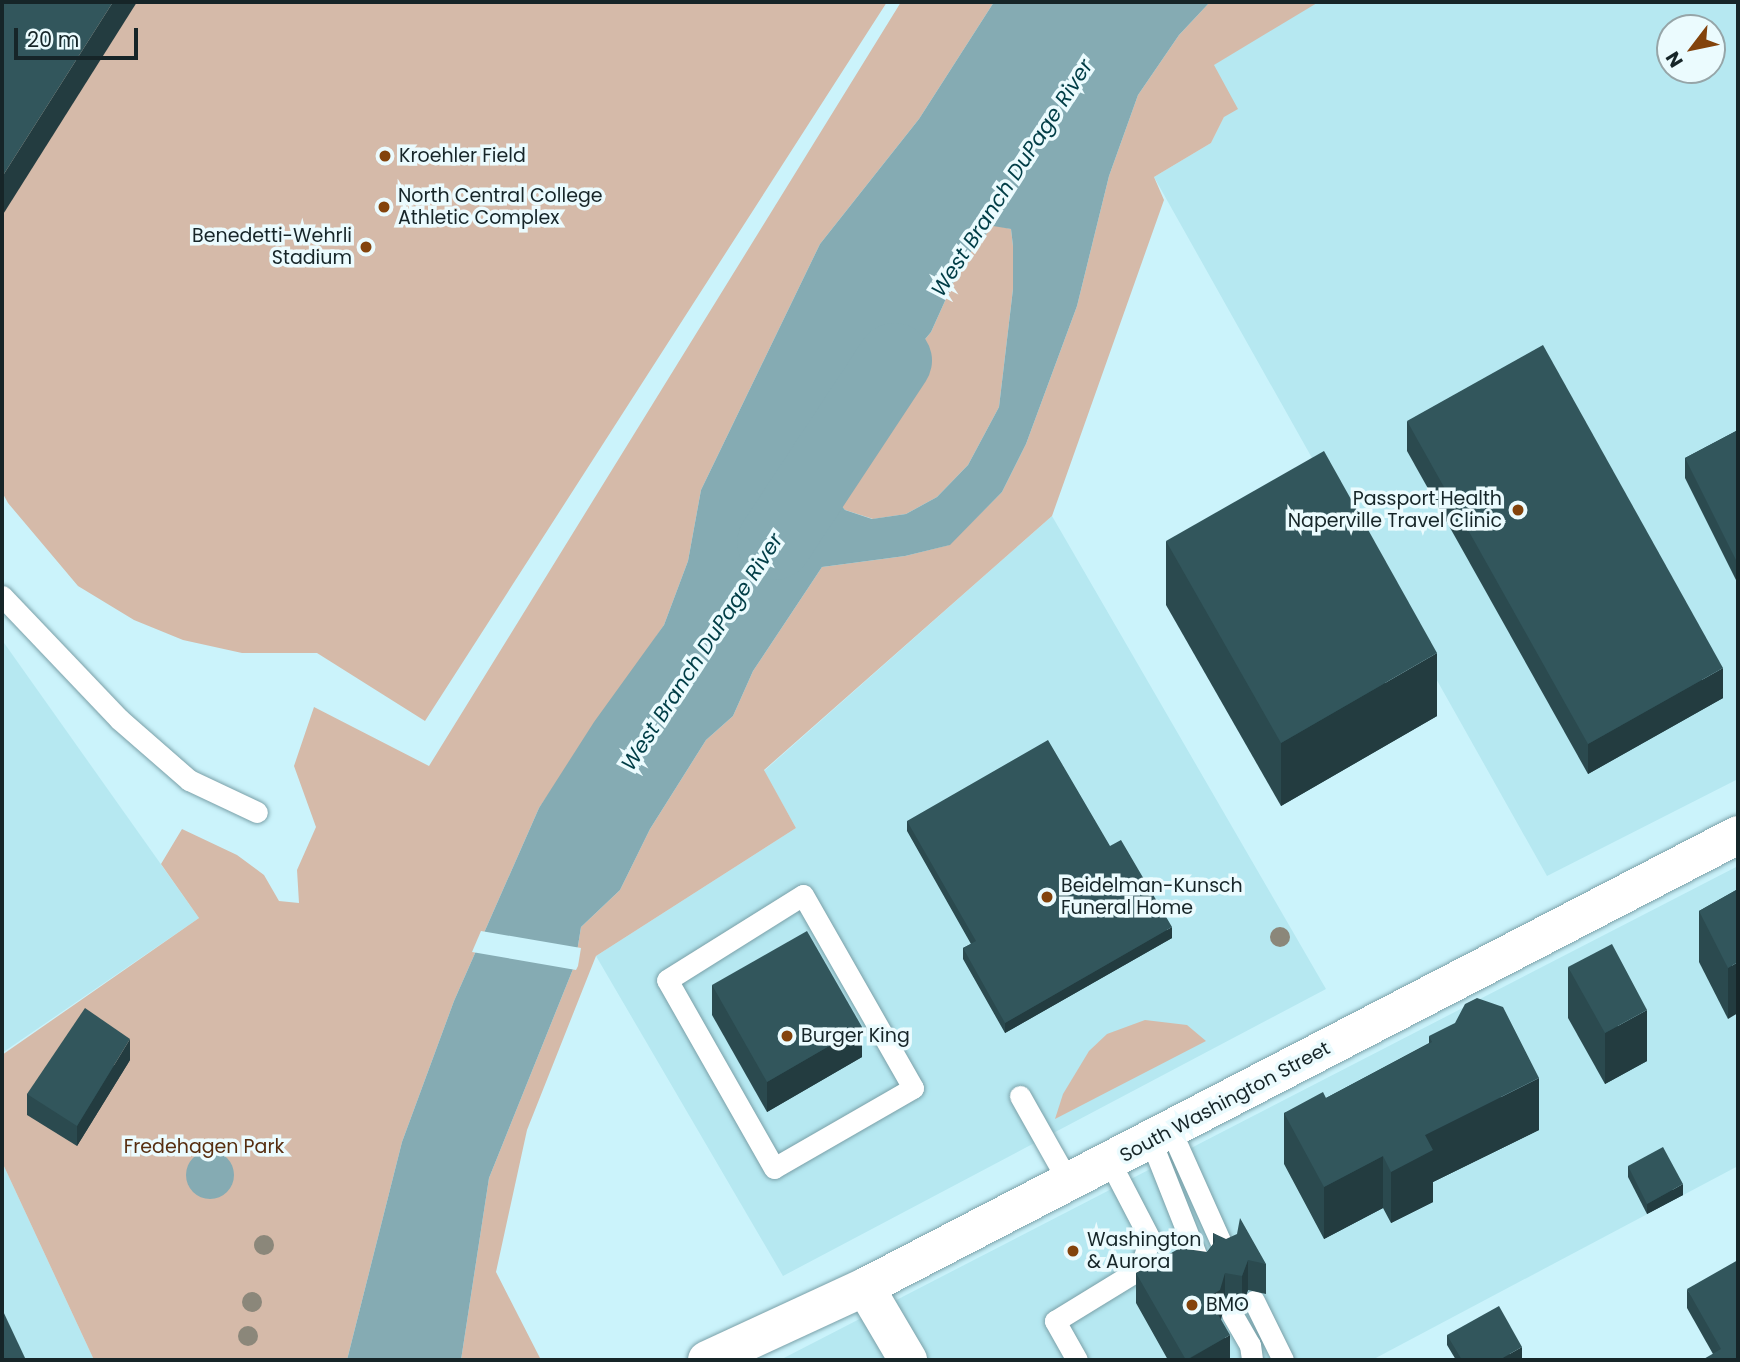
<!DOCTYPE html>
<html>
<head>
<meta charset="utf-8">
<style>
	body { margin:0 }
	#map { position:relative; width:1740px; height:1362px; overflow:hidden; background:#cbf3fb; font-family:Poppins,sans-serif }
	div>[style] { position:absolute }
	.built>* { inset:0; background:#b6e8f1 }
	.green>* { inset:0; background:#d5baa9 }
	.water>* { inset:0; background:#85abb3 }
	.round { border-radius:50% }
	.pier>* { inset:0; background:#cbf3fb }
	.river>* { height:75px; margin:-37.5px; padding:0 37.5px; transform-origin:37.5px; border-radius:37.5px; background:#85abb3 }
	.roads { filter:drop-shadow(0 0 2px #7aa0a8) drop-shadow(0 0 2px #7aa0a8) }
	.service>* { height:21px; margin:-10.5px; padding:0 10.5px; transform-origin:10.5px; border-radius:10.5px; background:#fff }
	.secondary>* { height:38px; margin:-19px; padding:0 19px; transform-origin:19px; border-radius:19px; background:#fff }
	.trees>* { width:20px; height:20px; margin:-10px; border-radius:50%; background:#8b877a }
	.wall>* { inset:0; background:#2b4a4f }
	.shaded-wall>* { inset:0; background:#233c40 }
	.building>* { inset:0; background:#32565c }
	.dots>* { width:19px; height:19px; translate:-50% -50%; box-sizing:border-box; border:4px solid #ebfbfe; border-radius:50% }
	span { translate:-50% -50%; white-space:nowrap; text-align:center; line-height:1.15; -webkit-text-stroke:7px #ebfbfe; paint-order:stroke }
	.poi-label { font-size:19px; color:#162528 }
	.left { translate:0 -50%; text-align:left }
	.right { translate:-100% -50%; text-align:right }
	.street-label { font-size:19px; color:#162528 }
	.park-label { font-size:19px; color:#572e10 }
	.water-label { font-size:21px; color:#003d46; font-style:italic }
	.frame { position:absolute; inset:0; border:4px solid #162528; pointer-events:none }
	.north { position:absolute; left:1656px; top:14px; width:70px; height:70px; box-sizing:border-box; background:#ebfbfe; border:2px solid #96a5a8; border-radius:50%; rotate:238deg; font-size:19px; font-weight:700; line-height:28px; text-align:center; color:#162528 }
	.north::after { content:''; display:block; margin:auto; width:24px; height:32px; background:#83430c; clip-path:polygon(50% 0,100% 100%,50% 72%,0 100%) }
	.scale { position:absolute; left:14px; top:28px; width:124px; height:32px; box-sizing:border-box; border:4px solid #162528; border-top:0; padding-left:9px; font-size:21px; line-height:24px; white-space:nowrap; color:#162528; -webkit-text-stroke:5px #ebfbfe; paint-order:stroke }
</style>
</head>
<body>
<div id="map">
	<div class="built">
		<i style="clip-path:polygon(evenodd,1316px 2px,1738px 2px,1738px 779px,1547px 876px,1154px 177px,1211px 143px,1224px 117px,1213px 65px,1316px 2px,1670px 28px,1712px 28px,1712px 70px,1670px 70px,1670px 28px)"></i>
		<i style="clip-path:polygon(1052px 516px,1326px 989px,783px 1276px,596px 956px,796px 828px,764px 771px)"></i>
		<i style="clip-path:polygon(2px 640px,199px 918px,2px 1053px)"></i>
		<i style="clip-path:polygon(1738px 866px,1738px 1166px,1372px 1360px,780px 1360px)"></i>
		<i style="clip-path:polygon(2px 1162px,94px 1360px,2px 1360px)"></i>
	</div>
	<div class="green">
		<i style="clip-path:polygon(2px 2px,887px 2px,425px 721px,317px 653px,242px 653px,183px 640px,134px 620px,78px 586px,8px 503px,2px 492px)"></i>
		<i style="clip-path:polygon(901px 2px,994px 2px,919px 119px,820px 244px,701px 490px,688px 561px,664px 625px,539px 808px,454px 1001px,402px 1142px,347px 1360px,94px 1360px,2px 1162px,2px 1055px,199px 918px,161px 864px,182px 829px,237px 855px,264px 875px,279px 901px,299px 903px,297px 870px,316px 827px,294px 766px,314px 707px,429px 766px)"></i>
		<i style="clip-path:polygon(1210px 2px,1317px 3px,1214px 65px,1238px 109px,1224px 117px,1211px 143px,1154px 177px,1164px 200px,1052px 516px,764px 770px,796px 828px,596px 956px,527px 1130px,496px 1272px,541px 1360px,461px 1360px,489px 1178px,575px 964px,581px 927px,620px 890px,650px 829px,706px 740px,733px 716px,753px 671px,822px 567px,905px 556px,949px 545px,1002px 492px,1026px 444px,1077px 306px,1109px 176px,1138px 95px,1179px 35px)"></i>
		<i style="clip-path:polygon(994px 225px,1011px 229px,1013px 246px,1013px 289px,999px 407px,968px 465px,937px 497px,906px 514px,873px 519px,845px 510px,832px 494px,827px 476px,832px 451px,931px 332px,963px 261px)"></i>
		<i style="clip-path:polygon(1145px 1020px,1187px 1025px,1206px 1041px,1055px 1119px,1063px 1094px,1089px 1051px,1107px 1034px)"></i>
	</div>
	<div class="water">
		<i style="clip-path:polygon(evenodd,994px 2px,1210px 2px,1179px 35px,1138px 95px,1109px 176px,1077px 306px,1026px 444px,1002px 492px,950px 545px,905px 556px,822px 567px,753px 671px,733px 716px,706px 740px,650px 829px,620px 890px,581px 927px,575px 964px,489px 1178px,461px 1360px,347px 1360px,402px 1142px,454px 1001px,539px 808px,594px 722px,664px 625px,688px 561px,701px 490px,820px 244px,919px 119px,994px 2px,993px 226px,1011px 229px,1013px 246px,1013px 289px,999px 407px,968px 465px,937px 497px,906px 514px,872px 519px,845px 510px,832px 494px,827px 476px,832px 451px,931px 332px,963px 261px,993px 226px)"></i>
		<i class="round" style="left:186px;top:1151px;width:48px;height:48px"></i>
	</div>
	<div class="pier">
		<i style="clip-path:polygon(481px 931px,581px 948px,578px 966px,576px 970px,472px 952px)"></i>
	</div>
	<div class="river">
		<i style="left:774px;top:542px;width:218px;rotate:-56.6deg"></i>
	</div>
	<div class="roads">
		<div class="service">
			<i style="left:2px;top:596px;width:170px;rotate:46.4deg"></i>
			<i style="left:119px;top:719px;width:93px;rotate:41.1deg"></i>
			<i style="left:189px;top:780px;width:75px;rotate:25.2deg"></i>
			<i style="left:803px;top:895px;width:222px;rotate:60.3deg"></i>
			<i style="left:913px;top:1088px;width:160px;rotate:150.1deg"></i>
			<i style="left:774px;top:1168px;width:216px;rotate:-119.6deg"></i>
			<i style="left:667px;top:980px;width:160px;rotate:-32deg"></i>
			<i style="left:1020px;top:1096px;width:100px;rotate:60.6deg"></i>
			<i style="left:1171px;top:1131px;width:137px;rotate:65.9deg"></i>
			<i style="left:1151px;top:1141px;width:139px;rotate:68.4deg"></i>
			<i style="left:1254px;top:1301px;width:66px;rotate:63.8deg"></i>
			<i style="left:1232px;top:1314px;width:36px;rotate:60deg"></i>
			<i style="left:1250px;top:1345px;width:15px;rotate:82deg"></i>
			<i style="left:1077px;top:1360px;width:45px;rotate:-119.4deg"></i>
			<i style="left:1055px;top:1321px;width:100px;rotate:-31.5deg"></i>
			<i style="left:1140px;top:1269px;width:32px;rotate:-72deg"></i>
			<i style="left:1150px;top:1239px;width:87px;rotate:-117.5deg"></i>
		</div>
		<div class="secondary">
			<i style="left:865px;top:1287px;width:85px;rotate:59.5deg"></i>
			<i style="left:707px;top:1360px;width:174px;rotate:-24.8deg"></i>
			<i style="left:865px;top:1287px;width:983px;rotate:-27.37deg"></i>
		</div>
	</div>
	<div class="trees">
		<i style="left:1280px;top:937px"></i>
		<i style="left:264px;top:1245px"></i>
		<i style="left:252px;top:1302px"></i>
		<i style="left:248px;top:1336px"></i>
	</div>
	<div class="wall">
		<i style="clip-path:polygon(1407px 421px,1723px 698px,1588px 774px,1407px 451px)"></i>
		<i style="clip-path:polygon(1738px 430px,1738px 584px,1685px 478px,1685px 458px)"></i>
		<i style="clip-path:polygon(1166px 541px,1437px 716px,1281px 806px,1166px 605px)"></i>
		<i style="clip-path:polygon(907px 821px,1110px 846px,1172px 938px,1005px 1033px,963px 959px,963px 948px,971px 944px,907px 831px)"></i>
		<i style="clip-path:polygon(1738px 889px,1728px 1019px,1699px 962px,1699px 911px)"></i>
		<i style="clip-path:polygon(1568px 967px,1647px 1061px,1605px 1084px,1568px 1018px)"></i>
		<i style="clip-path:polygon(712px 985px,862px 1057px,767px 1112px,712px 1015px)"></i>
		<i style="clip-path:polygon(1429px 1036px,1539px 1130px,1433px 1182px,1433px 1202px,1391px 1223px,1383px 1208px,1324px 1239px,1284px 1164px,1284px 1113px,1326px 1098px,1429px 1043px)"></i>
		<i style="clip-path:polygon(130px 1060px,77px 1146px,27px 1115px,27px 1094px)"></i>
		<i style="clip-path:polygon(1628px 1166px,1683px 1195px,1647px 1214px,1628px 1177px)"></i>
		<i style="clip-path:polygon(1213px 1233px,1266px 1264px,1266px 1294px,1248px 1290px,1242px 1306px,1225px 1303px,1221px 1320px,1230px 1360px,1168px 1360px,1136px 1303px,1136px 1273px,1207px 1252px,1213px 1244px)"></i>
		<i style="clip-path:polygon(1687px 1289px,1738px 1360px,1713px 1354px,1687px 1308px)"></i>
		<i style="clip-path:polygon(1447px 1335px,1522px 1358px,1518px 1360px,1456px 1360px,1447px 1345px)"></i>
	</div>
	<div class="shaded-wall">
		<i style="clip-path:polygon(113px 2px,137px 2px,2px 216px,2px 177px)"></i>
		<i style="clip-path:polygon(1437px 653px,1437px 716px,1281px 806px,1281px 743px)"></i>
		<i style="clip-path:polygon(1723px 668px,1723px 698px,1588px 774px,1588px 744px)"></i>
		<i style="clip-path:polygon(1172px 927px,1172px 938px,1005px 1033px,1005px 1023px)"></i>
		<i style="clip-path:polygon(1738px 962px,1738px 1013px,1728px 1019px,1728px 968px)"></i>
		<i style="clip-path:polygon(1647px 1010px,1647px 1061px,1605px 1084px,1605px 1033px)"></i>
		<i style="clip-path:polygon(862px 1027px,862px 1057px,767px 1112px,767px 1082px)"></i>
		<i style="clip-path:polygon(130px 1039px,130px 1060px,77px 1146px,77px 1126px)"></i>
		<i style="clip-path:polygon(1539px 1078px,1539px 1130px,1433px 1182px,1433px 1202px,1391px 1223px,1391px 1172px,1425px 1135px)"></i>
		<i style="clip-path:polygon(1383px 1156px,1383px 1208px,1324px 1239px,1324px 1187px)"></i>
		<i style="clip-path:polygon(1683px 1184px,1683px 1195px,1647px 1214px,1647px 1204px)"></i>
		<i style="clip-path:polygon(1248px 1260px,1248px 1290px,1242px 1306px,1242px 1276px)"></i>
		<i style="clip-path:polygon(1225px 1273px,1225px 1303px,1220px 1320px,1208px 1297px)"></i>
		<i style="clip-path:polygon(1230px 1335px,1230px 1360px,1187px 1360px)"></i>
		<i style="clip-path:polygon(1522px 1347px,1522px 1358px,1518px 1360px,1499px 1360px)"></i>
	</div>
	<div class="building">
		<i style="clip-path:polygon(2px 2px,113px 2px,2px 177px)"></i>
		<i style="clip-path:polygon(1543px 345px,1723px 668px,1588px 744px,1407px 421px)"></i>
		<i style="clip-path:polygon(1738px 430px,1738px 564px,1685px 458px)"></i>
		<i style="clip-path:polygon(1324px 451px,1437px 653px,1281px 743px,1166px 541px)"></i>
		<i style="clip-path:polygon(1048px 740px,1110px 846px,1121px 840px,1172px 927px,1005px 1023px,963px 948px,976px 941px,907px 821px)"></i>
		<i style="clip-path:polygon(1738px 889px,1738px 962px,1728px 968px,1699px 911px)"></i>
		<i style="clip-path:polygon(807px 931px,862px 1027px,767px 1082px,712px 985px)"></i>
		<i style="clip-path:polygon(1612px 944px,1647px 1010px,1605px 1033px,1568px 967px)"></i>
		<i style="clip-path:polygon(1477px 998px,1503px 1007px,1539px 1078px,1425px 1135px,1433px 1150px,1391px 1172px,1383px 1156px,1324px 1187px,1284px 1113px,1323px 1092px,1326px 1098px,1432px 1042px,1429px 1036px,1455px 1023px,1465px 1004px)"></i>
		<i style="clip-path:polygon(85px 1008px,130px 1039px,77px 1126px,27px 1094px)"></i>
		<i style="clip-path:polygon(1663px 1147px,1683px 1184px,1647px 1204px,1628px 1166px)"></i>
		<i style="clip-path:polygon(1240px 1218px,1266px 1264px,1248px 1260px,1242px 1276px,1225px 1273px,1220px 1290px,1208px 1297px,1230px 1335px,1186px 1360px,1136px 1273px,1180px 1248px,1207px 1252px,1215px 1242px,1213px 1233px,1226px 1239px,1237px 1234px)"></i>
		<i style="clip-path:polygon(1738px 1260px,1738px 1360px,1702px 1360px,1721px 1349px,1687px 1289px)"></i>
		<i style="clip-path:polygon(1499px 1306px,1522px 1347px,1499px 1360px,1462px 1360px,1447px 1335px)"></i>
		<i style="clip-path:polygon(2px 1309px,26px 1360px,2px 1360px)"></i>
	</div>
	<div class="dots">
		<i style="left:385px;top:156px;background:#83430c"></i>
		<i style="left:384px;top:207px;background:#83430c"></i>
		<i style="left:366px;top:247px;background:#83430c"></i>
		<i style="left:1518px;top:510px;background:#83430c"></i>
		<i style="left:1047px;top:897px;background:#83430c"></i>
		<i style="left:787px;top:1036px;background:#83430c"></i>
		<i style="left:1073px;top:1251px;background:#83430c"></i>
		<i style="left:1192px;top:1305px;background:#83430c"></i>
	</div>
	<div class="poi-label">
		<span class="left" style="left:399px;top:156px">Kroehler Field</span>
		<span class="left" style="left:398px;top:207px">North Central College<br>Athletic Complex</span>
		<span class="right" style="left:352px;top:247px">Benedetti-Wehrli<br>Stadium</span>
		<span class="right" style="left:1502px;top:510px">Passport Health<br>Naperville Travel Clinic</span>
		<span class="left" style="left:1061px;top:897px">Beidelman-Kunsch<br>Funeral Home</span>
		<span class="left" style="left:801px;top:1036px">Burger King</span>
		<span class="left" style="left:1087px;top:1251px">Washington<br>&amp; Aurora</span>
		<span class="left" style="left:1206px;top:1305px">BMO</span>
	</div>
	<div class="street-label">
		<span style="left:1225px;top:1102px;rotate:-28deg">South Washington Street</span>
	</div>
	<div class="park-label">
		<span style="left:204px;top:1147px">Fredehagen Park</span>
	</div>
	<div class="water-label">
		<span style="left:1012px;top:178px;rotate:-57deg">West Branch DuPage River</span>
		<span style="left:702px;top:652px;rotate:-57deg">West Branch DuPage River</span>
	</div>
	<div class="frame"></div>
	<div class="north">N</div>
	<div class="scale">20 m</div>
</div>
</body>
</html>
